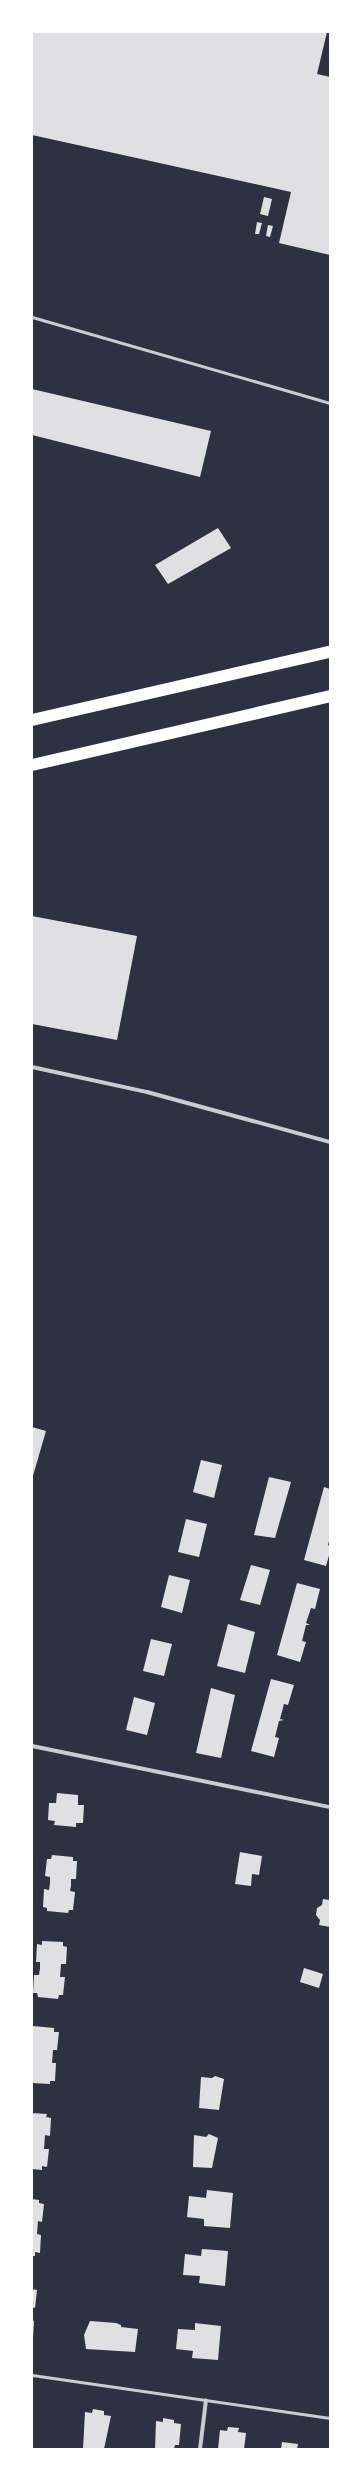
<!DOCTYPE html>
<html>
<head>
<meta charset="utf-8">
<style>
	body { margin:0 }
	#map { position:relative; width:362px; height:2481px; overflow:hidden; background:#2d3142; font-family:Helvetica,sans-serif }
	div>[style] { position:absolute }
	.building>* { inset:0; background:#e0e0e3 }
	.service>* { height:3px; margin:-1.5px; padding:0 1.5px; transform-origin:1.5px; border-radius:1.5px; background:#caccd0 }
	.minor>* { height:4px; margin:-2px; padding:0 2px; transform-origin:2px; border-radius:2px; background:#caccd0 }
	.motorway>* { height:12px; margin:-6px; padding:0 6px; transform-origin:6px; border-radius:6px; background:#fff }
	span { translate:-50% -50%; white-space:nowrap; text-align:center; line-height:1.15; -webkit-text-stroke:3.5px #fff; paint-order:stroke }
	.frame { position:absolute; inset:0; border:33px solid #fff; pointer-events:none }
</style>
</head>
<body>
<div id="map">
	<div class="building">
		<i style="clip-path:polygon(32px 32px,327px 32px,317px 74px,330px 77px,330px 255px,279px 243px,291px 192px,32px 135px)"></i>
		<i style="clip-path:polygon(264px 197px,272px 199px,268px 216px,260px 214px)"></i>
		<i style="clip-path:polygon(257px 222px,262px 223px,259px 234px,255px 234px)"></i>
		<i style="clip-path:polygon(268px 225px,273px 226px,270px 237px,266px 236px)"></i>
		<i style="clip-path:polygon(32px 389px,211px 431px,200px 477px,32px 435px)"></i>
		<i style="clip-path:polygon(218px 528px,231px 548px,168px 584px,155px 565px)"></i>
		<i style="clip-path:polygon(32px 916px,137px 936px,117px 1040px,32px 1024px)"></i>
		<i style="clip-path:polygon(32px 1427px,46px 1431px,32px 1479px)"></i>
		<i style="clip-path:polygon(201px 1460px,222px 1465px,214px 1498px,193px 1492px)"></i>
		<i style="clip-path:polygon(269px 1477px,291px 1482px,275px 1538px,254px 1535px)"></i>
		<i style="clip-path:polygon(324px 1487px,330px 1489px,330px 1537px,328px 1545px,330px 1546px,330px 1552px,326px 1566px,304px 1560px)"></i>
		<i style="clip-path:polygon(186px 1519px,207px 1524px,199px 1557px,178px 1552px)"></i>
		<i style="clip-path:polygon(251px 1565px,270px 1570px,260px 1605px,240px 1600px)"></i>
		<i style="clip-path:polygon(169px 1575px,190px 1580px,182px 1613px,161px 1607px)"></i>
		<i style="clip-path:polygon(297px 1583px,320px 1589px,315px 1609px,311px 1608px,306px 1623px,310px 1625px,306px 1625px,302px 1641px,306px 1642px,300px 1662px,277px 1655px)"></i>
		<i style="clip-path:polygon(228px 1624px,255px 1632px,245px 1673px,217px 1666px)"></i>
		<i style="clip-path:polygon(151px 1639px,172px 1644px,164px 1676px,143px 1671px)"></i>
		<i style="clip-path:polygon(271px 1679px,294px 1685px,288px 1705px,284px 1704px,280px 1719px,284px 1720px,279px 1721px,275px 1737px,279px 1738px,274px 1757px,251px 1751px)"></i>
		<i style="clip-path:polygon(211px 1688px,235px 1695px,221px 1758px,196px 1753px)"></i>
		<i style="clip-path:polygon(134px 1697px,155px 1703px,147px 1735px,126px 1730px)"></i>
		<i style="clip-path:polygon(57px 1793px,78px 1795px,78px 1805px,84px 1805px,83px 1823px,76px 1823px,76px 1827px,54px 1825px,55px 1821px,48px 1820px,49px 1803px,56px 1803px)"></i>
		<i style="clip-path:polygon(240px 1852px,262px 1856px,259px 1875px,252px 1874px,251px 1886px,235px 1884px)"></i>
		<i style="clip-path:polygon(52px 1855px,73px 1857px,73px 1861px,77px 1861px,76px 1879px,71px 1879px,71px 1886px,70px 1891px,75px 1892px,73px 1910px,69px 1910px,68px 1913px,47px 1911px,47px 1908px,43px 1907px,44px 1889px,49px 1890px,50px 1883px,50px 1877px,45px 1876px,47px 1859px,51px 1859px)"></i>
		<i style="clip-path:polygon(323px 1899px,330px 1900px,330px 1927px,319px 1925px,320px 1920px,316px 1915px,317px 1908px,322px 1905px)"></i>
		<i style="clip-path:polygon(42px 1941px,63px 1942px,63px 1946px,67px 1947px,66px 1964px,61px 1964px,60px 1977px,65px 1977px,63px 1995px,59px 1995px,58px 1999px,38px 1997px,37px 1993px,33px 1993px,34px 1975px,39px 1975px,40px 1968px,40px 1962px,36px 1962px,37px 1944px,42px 1945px)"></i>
		<i style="clip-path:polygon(304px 1968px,323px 1974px,319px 1988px,300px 1982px)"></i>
		<i style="clip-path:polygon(33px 2026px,54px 2028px,54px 2032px,59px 2032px,57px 2050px,53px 2050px,52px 2063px,56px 2063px,55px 2081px,50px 2081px,50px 2084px,32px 2083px)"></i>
		<i style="clip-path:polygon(215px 2076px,224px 2079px,219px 2110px,199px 2108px,201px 2077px,212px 2078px)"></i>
		<i style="clip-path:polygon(32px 2113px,47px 2114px,46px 2117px,51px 2118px,50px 2136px,45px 2135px,44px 2149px,49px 2149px,47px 2167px,42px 2166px,42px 2170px,32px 2169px)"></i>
		<i style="clip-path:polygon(209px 2134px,218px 2138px,212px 2168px,193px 2167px,194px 2135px,206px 2137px)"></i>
		<i style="clip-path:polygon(207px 2190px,233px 2193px,230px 2228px,204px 2226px,204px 2219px,187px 2217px,189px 2196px,206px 2198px)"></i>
		<i style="clip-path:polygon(32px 2199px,39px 2200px,39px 2203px,44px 2204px,42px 2222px,38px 2221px,37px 2234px,41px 2235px,40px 2253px,35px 2252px,35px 2256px,32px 2256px)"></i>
		<i style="clip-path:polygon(202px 2249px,228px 2251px,225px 2286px,199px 2283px,200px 2276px,183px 2275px,185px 2254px,201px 2256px)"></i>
		<i style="clip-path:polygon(32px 2289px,37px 2290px,35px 2308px,32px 2307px)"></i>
		<i style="clip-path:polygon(32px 2320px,34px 2321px,33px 2338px,32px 2338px)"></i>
		<i style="clip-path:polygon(90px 2321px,116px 2323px,121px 2325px,121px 2327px,138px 2329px,135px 2352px,86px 2349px,84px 2335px)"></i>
		<i style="clip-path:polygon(195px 2323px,221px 2326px,218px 2360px,192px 2358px,193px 2351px,176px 2349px,178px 2329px,195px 2330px)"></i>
		<i style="clip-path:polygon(93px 2409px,104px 2411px,104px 2415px,111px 2416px,104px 2449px,83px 2449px,85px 2412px,92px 2413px)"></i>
		<i style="clip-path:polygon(163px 2418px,174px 2420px,174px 2423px,181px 2424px,179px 2445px,175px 2445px,174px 2449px,155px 2449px,156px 2421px,163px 2422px)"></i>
		<i style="clip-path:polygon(228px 2427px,239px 2428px,238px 2432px,246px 2433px,244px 2449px,218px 2449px,220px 2430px,227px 2431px)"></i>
		<i style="clip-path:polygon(282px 2442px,298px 2444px,297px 2449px,281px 2449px)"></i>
	</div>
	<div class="service">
		<i style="left:32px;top:317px;width:310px;rotate:16.1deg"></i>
		<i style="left:32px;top:2375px;width:301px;rotate:8.2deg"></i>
	</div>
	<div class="minor">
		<i style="left:32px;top:1067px;width:118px;rotate:12.3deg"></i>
		<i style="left:147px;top:1092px;width:190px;rotate:15.3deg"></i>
		<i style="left:32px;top:1746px;width:304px;rotate:11.6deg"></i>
		<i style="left:200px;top:2449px;width:49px;rotate:-83deg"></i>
	</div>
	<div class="motorway">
		<i style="left:32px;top:720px;width:306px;rotate:-12.9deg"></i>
		<i style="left:32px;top:765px;width:306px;rotate:-13deg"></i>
	</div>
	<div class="frame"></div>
</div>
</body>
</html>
